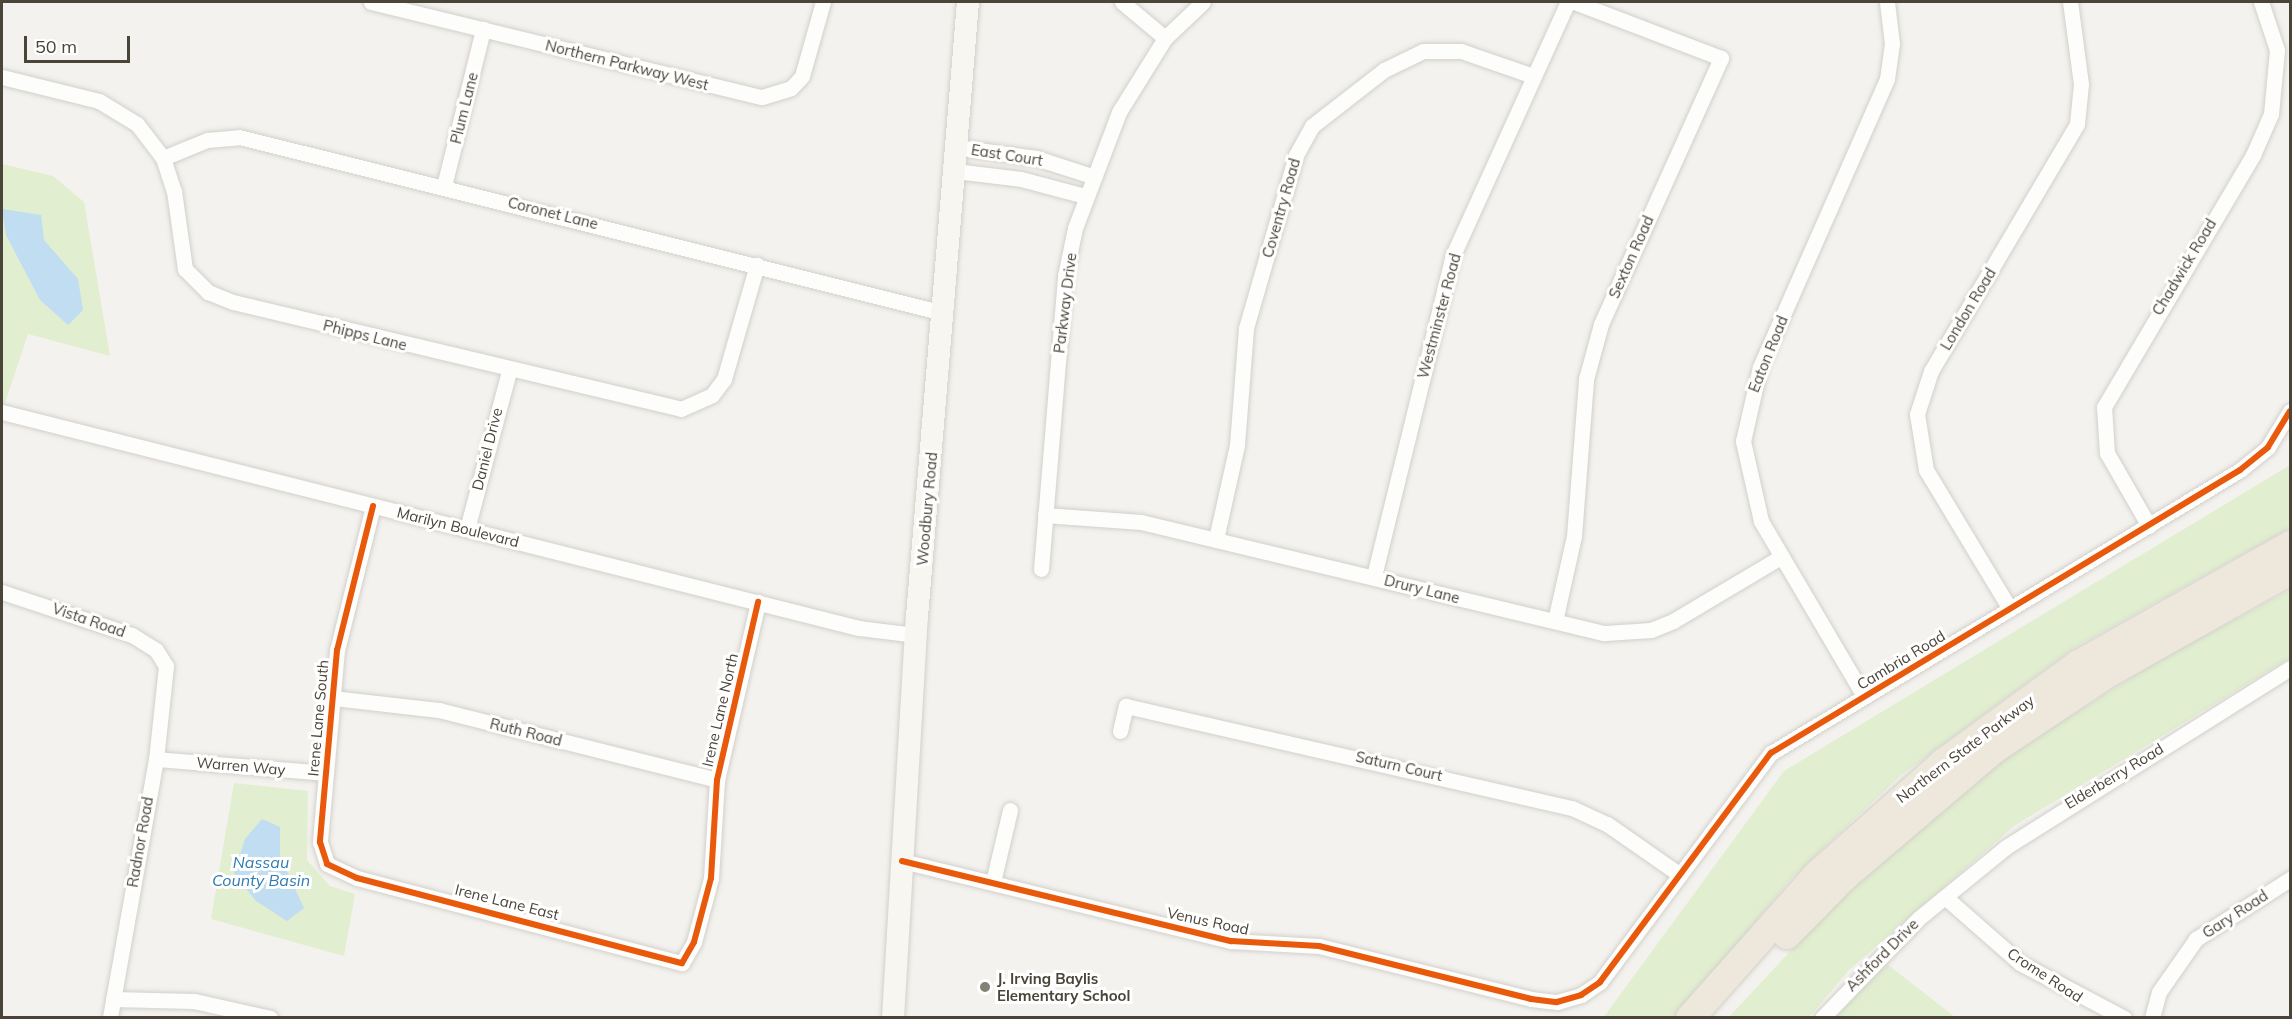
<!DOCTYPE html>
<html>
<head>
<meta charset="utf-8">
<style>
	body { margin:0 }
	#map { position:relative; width:2292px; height:1019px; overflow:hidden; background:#f4f2ee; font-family:Mulish,sans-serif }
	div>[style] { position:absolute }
	.green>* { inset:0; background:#e1eecf }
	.water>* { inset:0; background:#c0ddf1 }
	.roads { filter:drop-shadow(0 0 2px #d2d0cb) drop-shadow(0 0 2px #d2d0cb) }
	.minor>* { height:15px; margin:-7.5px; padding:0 7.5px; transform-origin:7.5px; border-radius:7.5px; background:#fdfdfc }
	.secondary>* { height:22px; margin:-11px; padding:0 11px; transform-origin:11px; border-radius:11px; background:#f7f6f1 }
	.motorway>* { height:28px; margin:-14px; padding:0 14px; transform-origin:14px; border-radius:14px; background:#ede8db }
	.cycleway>* { height:6px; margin:-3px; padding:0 3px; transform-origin:3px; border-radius:3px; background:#e8590c }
	.dots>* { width:16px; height:16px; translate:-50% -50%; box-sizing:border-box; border:3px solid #fff; border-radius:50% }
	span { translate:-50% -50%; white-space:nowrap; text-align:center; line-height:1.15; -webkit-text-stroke:6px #fff; paint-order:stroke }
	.street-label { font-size:15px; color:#4b4439 }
	.poi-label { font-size:15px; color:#4b4439; font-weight:700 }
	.left { translate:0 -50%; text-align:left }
	.water-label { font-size:16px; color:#2e7ab2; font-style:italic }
	.frame { position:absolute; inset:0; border:3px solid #4b4439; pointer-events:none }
	.scale { position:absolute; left:24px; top:36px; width:106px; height:27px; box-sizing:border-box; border:3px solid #4b4439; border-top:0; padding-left:8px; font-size:18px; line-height:21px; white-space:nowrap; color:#4b4439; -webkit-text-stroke:4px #fff; paint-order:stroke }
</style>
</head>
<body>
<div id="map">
	<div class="green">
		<i style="clip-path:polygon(2px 164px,53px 176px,84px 202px,110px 356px,28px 334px,2px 412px)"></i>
		<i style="clip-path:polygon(2290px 465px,2290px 528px,2074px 648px,1900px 776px,1791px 879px,1676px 1017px,1603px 1018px,1784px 771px)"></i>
		<i style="clip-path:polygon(2290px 590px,2290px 658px,2014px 826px,1849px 970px,1809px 1017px,1728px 1018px,1849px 888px,2010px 754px,2161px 659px)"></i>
		<i style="clip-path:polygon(234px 783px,308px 791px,307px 860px,330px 886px,355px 894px,344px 956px,211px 919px)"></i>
		<i style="clip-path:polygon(1878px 957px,1955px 1017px,1822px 1018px)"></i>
	</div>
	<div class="water">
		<i style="clip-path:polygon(2px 209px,41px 215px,44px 240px,78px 279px,83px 310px,68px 325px,40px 300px,6px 235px)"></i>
		<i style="clip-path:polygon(262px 819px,280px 827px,280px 856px,304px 908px,287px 921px,256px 901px,234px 874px,245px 839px)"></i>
	</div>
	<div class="roads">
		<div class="minor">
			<i style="left:371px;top:2px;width:402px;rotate:13.7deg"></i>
			<i style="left:762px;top:97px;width:30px;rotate:-17deg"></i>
			<i style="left:791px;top:88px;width:16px;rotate:-47deg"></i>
			<i style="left:802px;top:76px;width:77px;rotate:-74.2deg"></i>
			<i style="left:1122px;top:2px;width:56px;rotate:39.9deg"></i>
			<i style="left:2px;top:77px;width:100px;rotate:13.9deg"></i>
			<i style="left:99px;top:101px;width:44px;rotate:31.2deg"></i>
			<i style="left:137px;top:124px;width:43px;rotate:52.6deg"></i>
			<i style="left:163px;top:158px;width:35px;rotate:72deg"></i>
			<i style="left:174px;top:191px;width:79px;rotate:82deg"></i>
			<i style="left:185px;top:269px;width:33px;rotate:45deg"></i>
			<i style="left:208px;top:292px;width:27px;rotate:22deg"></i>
			<i style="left:233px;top:302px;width:461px;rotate:13.4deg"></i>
			<i style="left:681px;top:409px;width:34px;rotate:-24deg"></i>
			<i style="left:712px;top:395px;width:20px;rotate:-53deg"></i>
			<i style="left:724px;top:379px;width:119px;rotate:-73.9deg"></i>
			<i style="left:956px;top:147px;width:81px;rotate:7.8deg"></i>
			<i style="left:1036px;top:158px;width:59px;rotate:17.8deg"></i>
			<i style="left:163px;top:158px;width:48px;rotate:-22.2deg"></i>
			<i style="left:207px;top:140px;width:32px;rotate:-5deg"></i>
			<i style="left:239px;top:137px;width:727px;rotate:14.02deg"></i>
			<i style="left:955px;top:171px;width:66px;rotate:6.9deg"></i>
			<i style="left:1021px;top:179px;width:66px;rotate:14.9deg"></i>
			<i style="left:444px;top:186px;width:162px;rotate:-76deg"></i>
			<i style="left:2px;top:412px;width:884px;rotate:14.15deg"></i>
			<i style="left:859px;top:628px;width:57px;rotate:7deg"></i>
			<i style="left:373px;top:506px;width:148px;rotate:104deg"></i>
			<i style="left:337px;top:650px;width:193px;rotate:95.1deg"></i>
			<i style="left:320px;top:842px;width:23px;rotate:72deg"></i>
			<i style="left:327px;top:864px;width:33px;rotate:25deg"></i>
			<i style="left:357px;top:878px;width:336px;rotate:14.7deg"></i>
			<i style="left:682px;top:963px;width:24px;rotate:-60deg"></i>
			<i style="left:694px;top:942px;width:66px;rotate:-75.1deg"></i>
			<i style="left:711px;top:878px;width:98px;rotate:-86.5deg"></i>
			<i style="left:717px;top:780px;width:183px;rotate:-77deg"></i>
			<i style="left:1045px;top:515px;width:96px;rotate:4.2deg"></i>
			<i style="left:1141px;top:522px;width:477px;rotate:13.5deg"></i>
			<i style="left:1605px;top:633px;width:46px;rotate:-3.7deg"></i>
			<i style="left:1651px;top:630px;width:24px;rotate:-22deg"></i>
			<i style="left:1673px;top:621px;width:126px;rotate:-30.7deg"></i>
			<i style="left:2149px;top:526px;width:84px;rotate:-119.9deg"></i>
			<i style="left:2107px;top:453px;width:46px;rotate:-93.7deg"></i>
			<i style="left:2104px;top:407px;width:293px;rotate:-59.4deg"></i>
			<i style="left:2253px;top:155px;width:45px;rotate:-66.3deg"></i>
			<i style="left:2271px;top:114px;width:64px;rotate:-84.6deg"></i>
			<i style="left:2277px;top:50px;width:51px;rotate:-108.4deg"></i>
			<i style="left:467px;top:529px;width:163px;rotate:-75.1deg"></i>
			<i style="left:1216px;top:539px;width:96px;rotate:-77.4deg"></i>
			<i style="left:1237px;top:445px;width:117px;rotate:-85.6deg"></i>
			<i style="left:1246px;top:328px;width:180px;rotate:-73.9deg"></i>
			<i style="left:1296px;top:155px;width:33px;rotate:-61deg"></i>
			<i style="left:1312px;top:126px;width:91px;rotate:-37.9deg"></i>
			<i style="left:1384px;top:70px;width:43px;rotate:-26deg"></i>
			<i style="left:1423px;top:51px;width:38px"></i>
			<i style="left:1461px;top:51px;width:76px;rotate:19.1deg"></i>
			<i style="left:1041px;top:569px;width:294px;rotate:-85.3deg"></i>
			<i style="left:1065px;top:276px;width:49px;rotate:-78.2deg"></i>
			<i style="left:1075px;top:228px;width:124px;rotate:-69.2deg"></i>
			<i style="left:1119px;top:112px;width:87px;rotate:-58.1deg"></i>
			<i style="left:1165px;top:38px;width:52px;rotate:-43.5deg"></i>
			<i style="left:1374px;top:576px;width:331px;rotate:-76.2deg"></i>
			<i style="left:1453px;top:255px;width:278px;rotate:-65.6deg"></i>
			<i style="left:2px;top:592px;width:137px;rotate:18.3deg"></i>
			<i style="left:132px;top:635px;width:28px;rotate:32deg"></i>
			<i style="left:156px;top:650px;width:19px;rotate:58deg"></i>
			<i style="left:166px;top:666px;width:94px;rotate:96.1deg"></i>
			<i style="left:156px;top:759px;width:263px;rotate:100.1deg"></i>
			<i style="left:2010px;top:609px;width:162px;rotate:-121.1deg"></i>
			<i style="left:1926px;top:470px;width:57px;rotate:-99.1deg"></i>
			<i style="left:1917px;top:414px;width:45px;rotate:-72deg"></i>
			<i style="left:1931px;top:371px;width:287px;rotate:-59.4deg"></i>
			<i style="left:2077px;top:124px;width:40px;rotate:-84.3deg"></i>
			<i style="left:2081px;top:84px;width:83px;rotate:-97.6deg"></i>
			<i style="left:1555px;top:621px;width:87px;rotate:-77.4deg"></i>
			<i style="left:1574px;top:536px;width:157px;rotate:-85.6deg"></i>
			<i style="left:1586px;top:379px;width:57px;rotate:-74.7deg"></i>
			<i style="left:1601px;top:324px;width:292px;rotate:-65.7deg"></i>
			<i style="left:1721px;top:58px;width:157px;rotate:-159.1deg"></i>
			<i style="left:1864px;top:696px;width:203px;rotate:-120.5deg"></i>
			<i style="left:1761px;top:521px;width:82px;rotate:-102.7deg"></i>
			<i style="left:1743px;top:441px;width:76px;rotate:-77.1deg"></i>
			<i style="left:1760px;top:367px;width:315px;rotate:-66.2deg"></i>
			<i style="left:1887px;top:79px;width:35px;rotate:-82deg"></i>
			<i style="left:1892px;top:44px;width:42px;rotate:-96.8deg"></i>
			<i style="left:333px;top:698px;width:107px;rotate:6.5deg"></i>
			<i style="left:439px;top:710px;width:287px;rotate:14.1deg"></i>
			<i style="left:1120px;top:731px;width:26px;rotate:-77deg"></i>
			<i style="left:1126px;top:706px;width:458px;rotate:12.9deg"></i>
			<i style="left:1572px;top:808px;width:38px;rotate:25deg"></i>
			<i style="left:1607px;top:824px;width:89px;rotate:34.9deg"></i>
			<i style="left:156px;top:759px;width:170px;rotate:4.7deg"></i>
			<i style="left:902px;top:861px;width:339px;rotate:13.7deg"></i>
			<i style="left:1231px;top:941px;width:88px;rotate:3.3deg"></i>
			<i style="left:1319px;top:946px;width:219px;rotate:14deg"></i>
			<i style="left:1531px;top:999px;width:26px;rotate:7deg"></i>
			<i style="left:1557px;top:1002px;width:25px;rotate:-16deg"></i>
			<i style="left:1581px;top:995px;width:23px;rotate:-34deg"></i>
			<i style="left:1600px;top:982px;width:286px;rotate:-53.3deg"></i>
			<i style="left:1771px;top:753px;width:548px;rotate:-31.11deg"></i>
			<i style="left:2240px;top:470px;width:36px;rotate:-39deg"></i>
			<i style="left:2268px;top:447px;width:42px;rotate:-58.6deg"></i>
			<i style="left:993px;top:882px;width:74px;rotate:-76.7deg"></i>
			<i style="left:1945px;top:897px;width:100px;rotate:41.3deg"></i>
			<i style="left:2020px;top:963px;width:118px;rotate:27.9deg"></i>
			<i style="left:113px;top:999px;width:81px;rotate:1.4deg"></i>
			<i style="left:194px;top:1001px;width:78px;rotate:12.6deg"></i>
			<i style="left:1822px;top:1018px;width:139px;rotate:-45.9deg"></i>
			<i style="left:1919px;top:918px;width:112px;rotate:-39.2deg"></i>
			<i style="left:2006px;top:847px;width:336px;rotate:-32.2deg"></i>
			<i style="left:2152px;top:1018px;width:27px;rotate:-75deg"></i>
			<i style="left:2159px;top:992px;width:65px;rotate:-55.1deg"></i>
			<i style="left:2196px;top:939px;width:112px;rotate:-32.6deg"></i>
		</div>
		<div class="secondary">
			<i style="left:893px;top:1018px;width:402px;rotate:-86.6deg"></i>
			<i style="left:917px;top:617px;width:617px;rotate:-85.26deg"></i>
		</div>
		<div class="motorway">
			<i style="left:1787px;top:935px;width:81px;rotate:-45.5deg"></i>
			<i style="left:1844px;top:877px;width:196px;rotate:-40.4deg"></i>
			<i style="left:1993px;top:750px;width:137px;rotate:-33.7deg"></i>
			<i style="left:2107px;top:674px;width:210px;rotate:-29.4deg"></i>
			<i style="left:1690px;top:1018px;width:191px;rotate:-48.4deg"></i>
			<i style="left:1817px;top:875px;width:169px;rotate:-41.6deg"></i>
			<i style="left:1943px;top:763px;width:168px;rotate:-36.1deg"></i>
			<i style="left:2079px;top:664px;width:242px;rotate:-29.4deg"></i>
		</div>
	</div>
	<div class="cycleway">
		<i style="left:373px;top:506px;width:148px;rotate:104deg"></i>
		<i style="left:337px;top:650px;width:193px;rotate:95.1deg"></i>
		<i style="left:320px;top:842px;width:23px;rotate:72deg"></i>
		<i style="left:327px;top:864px;width:33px;rotate:25deg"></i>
		<i style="left:357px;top:878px;width:336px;rotate:14.7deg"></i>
		<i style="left:682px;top:963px;width:24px;rotate:-60deg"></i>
		<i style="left:694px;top:942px;width:66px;rotate:-75.1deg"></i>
		<i style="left:711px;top:878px;width:98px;rotate:-86.5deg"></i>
		<i style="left:717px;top:780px;width:183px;rotate:-77deg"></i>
		<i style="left:902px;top:861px;width:339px;rotate:13.7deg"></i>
		<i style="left:1231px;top:941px;width:88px;rotate:3.3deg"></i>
		<i style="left:1319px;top:946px;width:219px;rotate:14deg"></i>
		<i style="left:1531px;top:999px;width:26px;rotate:7deg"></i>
		<i style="left:1557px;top:1002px;width:25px;rotate:-16deg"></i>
		<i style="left:1581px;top:995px;width:23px;rotate:-34deg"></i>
		<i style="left:1600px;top:982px;width:286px;rotate:-53.3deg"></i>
		<i style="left:1771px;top:753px;width:548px;rotate:-31.11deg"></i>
		<i style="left:2240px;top:470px;width:36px;rotate:-39deg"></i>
		<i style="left:2268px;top:447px;width:42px;rotate:-58.6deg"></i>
	</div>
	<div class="dots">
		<i style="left:985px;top:987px;background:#868178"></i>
	</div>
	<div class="street-label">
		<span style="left:627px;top:65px;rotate:14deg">Northern Parkway West</span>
		<span style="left:464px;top:108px;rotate:-76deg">Plum Lane</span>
		<span style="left:1007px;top:155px;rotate:9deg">East Court</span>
		<span style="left:1281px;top:208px;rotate:-74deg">Coventry Road</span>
		<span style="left:553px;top:213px;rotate:14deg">Coronet Lane</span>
		<span style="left:1631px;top:257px;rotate:-66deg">Sexton Road</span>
		<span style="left:2184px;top:267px;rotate:-59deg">Chadwick Road</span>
		<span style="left:1065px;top:303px;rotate:-83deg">Parkway Drive</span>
		<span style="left:1968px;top:309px;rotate:-59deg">London Road</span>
		<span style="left:1439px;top:316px;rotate:-75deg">Westminster Road</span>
		<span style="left:365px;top:335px;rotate:14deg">Phipps Lane</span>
		<span style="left:1768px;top:354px;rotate:-68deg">Eaton Road</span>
		<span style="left:487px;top:449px;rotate:-76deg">Daniel Drive</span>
		<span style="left:927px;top:509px;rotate:-85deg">Woodbury Road</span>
		<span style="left:458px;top:527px;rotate:14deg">Marilyn Boulevard</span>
		<span style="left:1422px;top:589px;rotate:14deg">Drury Lane</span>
		<span style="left:89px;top:620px;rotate:19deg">Vista Road</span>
		<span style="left:1901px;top:660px;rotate:-31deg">Cambria Road</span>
		<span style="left:720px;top:710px;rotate:-77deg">Irene Lane North</span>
		<span style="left:318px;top:718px;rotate:-85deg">Irene Lane South</span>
		<span style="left:526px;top:732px;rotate:14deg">Ruth Road</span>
		<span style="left:1965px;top:749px;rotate:-37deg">Northern State Parkway</span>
		<span style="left:241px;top:766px;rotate:5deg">Warren Way</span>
		<span style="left:1399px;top:766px;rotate:13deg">Saturn Court</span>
		<span style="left:2114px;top:776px;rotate:-31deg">Elderberry Road</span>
		<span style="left:140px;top:842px;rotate:-80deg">Radnor Road</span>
		<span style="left:507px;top:902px;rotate:14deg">Irene Lane East</span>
		<span style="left:2235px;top:914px;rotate:-33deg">Gary Road</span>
		<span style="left:1208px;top:921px;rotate:12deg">Venus Road</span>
		<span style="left:1882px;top:955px;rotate:-45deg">Ashford Drive</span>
		<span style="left:2045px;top:975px;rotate:33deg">Crome Road</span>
	</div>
	<div class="poi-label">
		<span class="left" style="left:997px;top:987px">J. Irving Baylis<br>Elementary School</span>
	</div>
	<div class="water-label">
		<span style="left:261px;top:871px">Nassau<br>County Basin</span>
	</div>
	<div class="frame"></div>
	<div class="scale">50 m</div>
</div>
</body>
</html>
